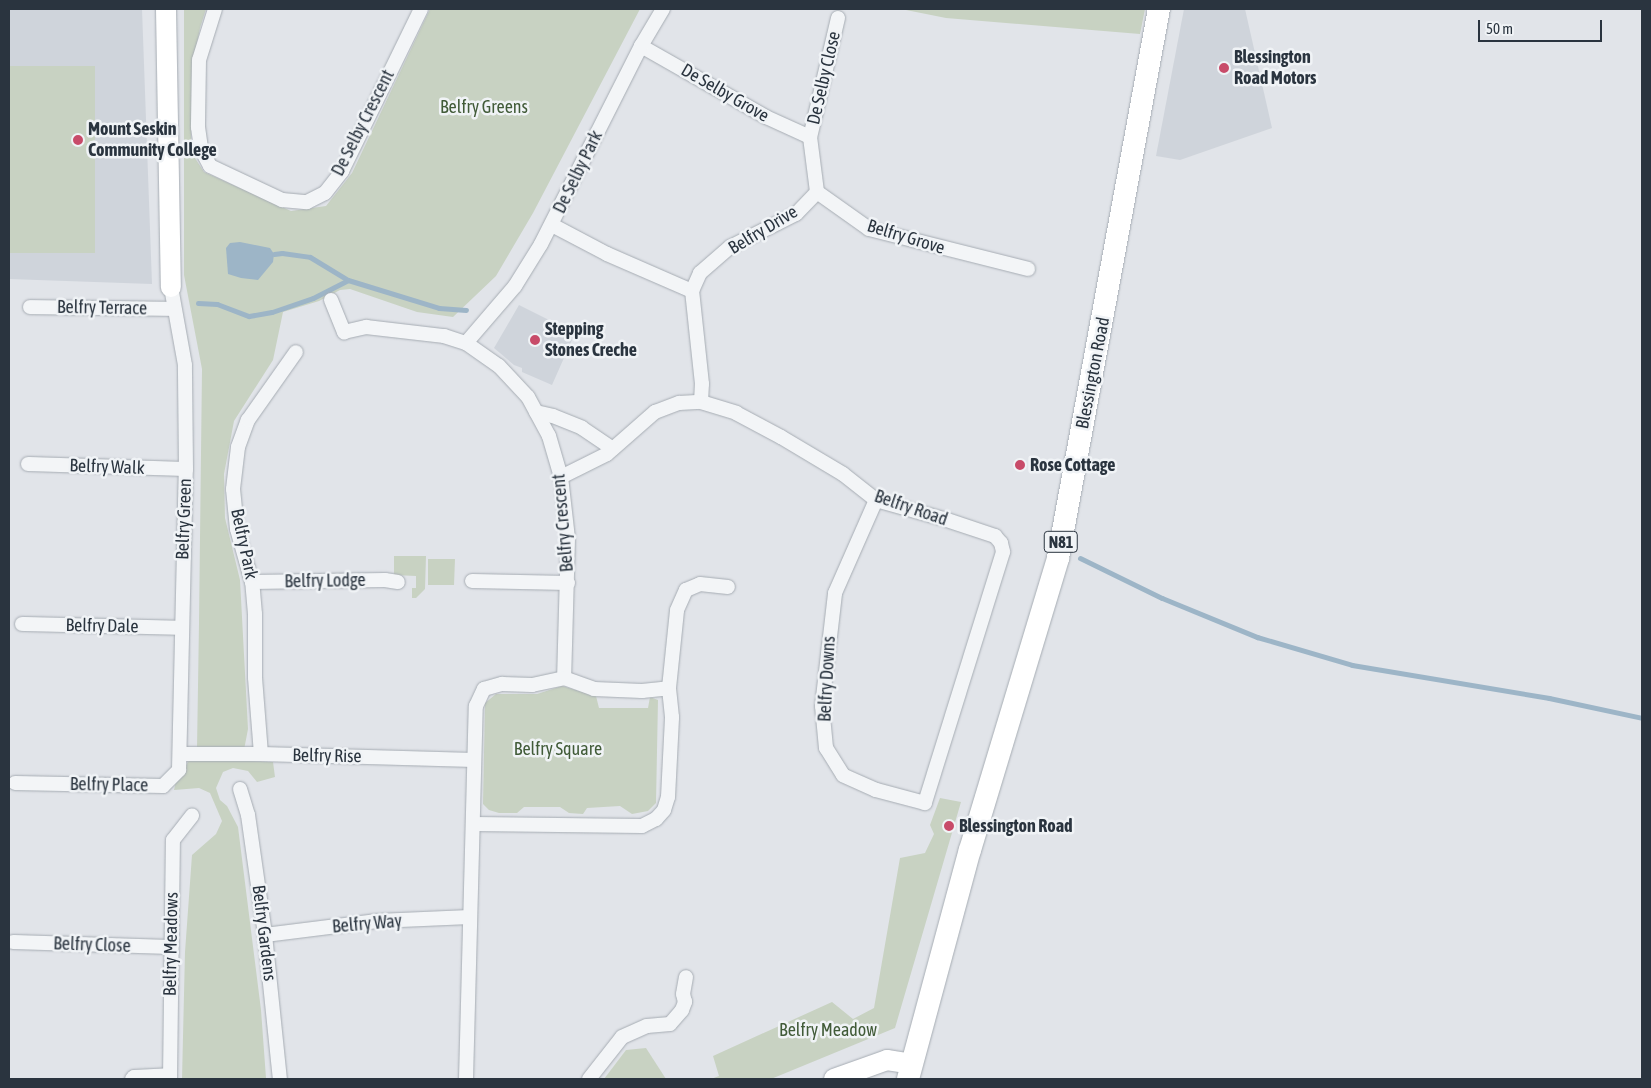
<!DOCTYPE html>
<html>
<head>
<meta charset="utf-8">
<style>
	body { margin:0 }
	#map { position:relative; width:1651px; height:1088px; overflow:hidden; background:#e1e4e9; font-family:"Asap Condensed",sans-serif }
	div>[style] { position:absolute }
	.built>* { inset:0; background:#cfd4db }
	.green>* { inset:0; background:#c8d2c2 }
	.water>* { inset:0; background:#9db5c7 }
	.stream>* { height:5px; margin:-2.5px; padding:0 2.5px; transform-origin:2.5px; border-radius:2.5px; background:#9db5c7 }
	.roads { filter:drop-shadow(0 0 1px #a6acb3) drop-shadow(0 0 1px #a6acb3) }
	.street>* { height:14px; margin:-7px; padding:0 7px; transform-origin:7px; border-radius:7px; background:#f3f5f7 }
	.secondary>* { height:20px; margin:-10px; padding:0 10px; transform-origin:10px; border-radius:10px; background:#fff }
	.primary>* { height:22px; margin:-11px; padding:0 11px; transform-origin:11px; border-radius:11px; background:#fff }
	.dots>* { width:14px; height:14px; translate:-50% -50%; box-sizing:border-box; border:2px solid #f0f3f6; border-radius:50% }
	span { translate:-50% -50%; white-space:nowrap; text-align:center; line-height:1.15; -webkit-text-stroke:5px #f0f3f6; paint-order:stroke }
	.shield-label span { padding:1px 4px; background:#f0f3f6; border:1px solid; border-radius:4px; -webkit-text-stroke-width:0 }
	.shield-label { font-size:16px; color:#2a343f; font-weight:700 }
	.poi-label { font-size:18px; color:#2a343f; font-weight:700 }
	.left { translate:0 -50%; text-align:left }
	.street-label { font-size:18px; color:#2a343f }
	.park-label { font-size:18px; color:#415b38 }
	.frame { position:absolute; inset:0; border:10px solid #2a343f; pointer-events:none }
	.scale { position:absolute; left:1478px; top:20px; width:124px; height:22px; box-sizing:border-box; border:2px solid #2a343f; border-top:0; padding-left:6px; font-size:15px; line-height:18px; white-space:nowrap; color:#2a343f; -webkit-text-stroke:4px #f0f3f6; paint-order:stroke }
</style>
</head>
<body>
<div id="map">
	<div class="built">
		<i style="clip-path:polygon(9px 9px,142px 9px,152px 284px,9px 279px)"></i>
		<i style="clip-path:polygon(1184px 9px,1245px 9px,1272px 128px,1180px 160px,1156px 156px)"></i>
		<i style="clip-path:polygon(519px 305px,575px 333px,552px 385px,522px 372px,522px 368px,514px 365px,494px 348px)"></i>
	</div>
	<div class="green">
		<i style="clip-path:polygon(184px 9px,206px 9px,200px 28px,193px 63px,191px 141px,195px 158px,204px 172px,291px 211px,326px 206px,352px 173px,430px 9px,640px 9px,533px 213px,496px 276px,453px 317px,417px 312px,350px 289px,340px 290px,319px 301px,283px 312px,273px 360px,234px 421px,224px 474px,225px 518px,240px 580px,248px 729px,244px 750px,221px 760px,273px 762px,275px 777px,257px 782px,248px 771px,233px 768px,223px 772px,216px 788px,220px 800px,227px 806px,238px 827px,261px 1010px,266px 1078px,259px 1079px,182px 1079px,185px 952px,192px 855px,216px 834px,222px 821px,210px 793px,199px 788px,174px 790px,176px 781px,197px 748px,199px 623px,202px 369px,184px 275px)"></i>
		<i style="clip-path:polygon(901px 9px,1145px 9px,1140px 34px,946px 18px)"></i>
		<i style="clip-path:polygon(9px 66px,95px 66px,95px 253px,9px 253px)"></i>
		<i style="clip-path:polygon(394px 556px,426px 556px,425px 589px,416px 598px,412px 598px,412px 588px,416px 588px,416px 576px,394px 575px)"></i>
		<i style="clip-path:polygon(428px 559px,455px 559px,454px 585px,428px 585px)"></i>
		<i style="clip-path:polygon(562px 686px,596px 696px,599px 708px,648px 708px,650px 697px,658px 700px,656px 803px,648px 811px,632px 814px,620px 806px,587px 808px,583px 814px,569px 813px,560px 807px,524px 807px,517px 813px,499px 813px,489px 810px,483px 804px,485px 703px,496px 694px,537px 694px)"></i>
		<i style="clip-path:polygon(940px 798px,961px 802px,895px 1028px,771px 1079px,711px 1079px,719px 1076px,713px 1056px,832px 1002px,853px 1019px,874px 1008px,900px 858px,925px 853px,934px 834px,930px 825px)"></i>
		<i style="clip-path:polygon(646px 1048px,666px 1079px,604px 1079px,626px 1050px)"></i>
	</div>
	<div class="water">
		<i style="clip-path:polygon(240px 242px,270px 248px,274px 254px,273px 262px,258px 280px,241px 278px,228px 274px,226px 248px,230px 243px)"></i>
	</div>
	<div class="stream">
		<i style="left:274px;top:254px;width:8px;rotate:-7deg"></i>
		<i style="left:282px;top:253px;width:28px;rotate:8deg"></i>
		<i style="left:310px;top:257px;width:44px;rotate:31.2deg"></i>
		<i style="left:198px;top:303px;width:19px;rotate:3deg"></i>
		<i style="left:217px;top:304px;width:34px;rotate:21deg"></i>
		<i style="left:249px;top:316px;width:23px;rotate:-10deg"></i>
		<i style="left:272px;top:312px;width:43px;rotate:-18.9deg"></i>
		<i style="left:313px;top:298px;width:39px;rotate:-27deg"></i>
		<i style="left:348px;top:280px;width:95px;rotate:17.1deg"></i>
		<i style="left:439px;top:308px;width:27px;rotate:4deg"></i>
		<i style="left:1080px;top:558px;width:91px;rotate:26deg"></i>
		<i style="left:1162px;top:598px;width:103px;rotate:22.3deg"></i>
		<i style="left:1257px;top:637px;width:99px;rotate:16.4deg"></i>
		<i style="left:1352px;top:665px;width:200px;rotate:9.5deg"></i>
		<i style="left:1549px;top:698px;width:95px;rotate:12.1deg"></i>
	</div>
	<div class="roads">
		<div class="street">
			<i style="left:215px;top:9px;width:53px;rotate:107.4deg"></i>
			<i style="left:199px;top:60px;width:67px;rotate:90.9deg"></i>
			<i style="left:198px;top:127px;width:22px;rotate:82deg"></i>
			<i style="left:201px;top:149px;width:19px;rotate:62deg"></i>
			<i style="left:210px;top:166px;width:80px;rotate:25.3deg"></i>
			<i style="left:282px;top:200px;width:25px;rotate:5deg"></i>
			<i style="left:307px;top:202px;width:20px;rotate:-27deg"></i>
			<i style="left:325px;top:193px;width:28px;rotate:-52deg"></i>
			<i style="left:342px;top:171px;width:180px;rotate:-64deg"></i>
			<i style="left:838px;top:18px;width:122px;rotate:103.2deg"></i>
			<i style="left:810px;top:137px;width:55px;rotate:82.7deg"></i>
			<i style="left:817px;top:192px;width:64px;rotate:35.4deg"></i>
			<i style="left:869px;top:229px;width:164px;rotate:14.1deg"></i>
			<i style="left:641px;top:46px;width:144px;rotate:29.6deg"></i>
			<i style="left:766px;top:117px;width:48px;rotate:24.4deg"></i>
			<i style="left:552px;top:225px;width:62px;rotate:27.8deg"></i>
			<i style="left:607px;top:254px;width:93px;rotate:23.5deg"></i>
			<i style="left:331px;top:300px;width:35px;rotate:68deg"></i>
			<i style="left:344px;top:332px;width:23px;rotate:-13deg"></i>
			<i style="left:366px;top:327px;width:79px;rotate:6.6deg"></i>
			<i style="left:444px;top:336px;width:23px;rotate:18deg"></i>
			<i style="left:466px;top:343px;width:40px;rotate:34.9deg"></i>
			<i style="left:499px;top:366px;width:42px;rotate:46.9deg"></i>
			<i style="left:528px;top:397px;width:44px;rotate:61.7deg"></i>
			<i style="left:549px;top:436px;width:43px;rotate:73.7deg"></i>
			<i style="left:561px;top:477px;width:61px;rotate:83.5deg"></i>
			<i style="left:568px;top:538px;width:140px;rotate:91.6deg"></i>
			<i style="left:30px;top:307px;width:144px;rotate:0.8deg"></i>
			<i style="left:466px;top:343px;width:75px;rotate:-49.3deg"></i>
			<i style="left:515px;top:286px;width:49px;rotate:-58.2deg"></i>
			<i style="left:541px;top:244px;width:222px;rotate:-63.2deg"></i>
			<i style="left:641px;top:46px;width:43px;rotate:-59.3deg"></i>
			<i style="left:701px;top:402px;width:18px;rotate:-87deg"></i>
			<i style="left:702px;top:384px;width:94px;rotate:-96.1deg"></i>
			<i style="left:692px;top:291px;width:20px;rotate:-66deg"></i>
			<i style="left:700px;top:273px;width:40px;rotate:-41deg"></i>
			<i style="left:730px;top:247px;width:74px;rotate:-26.6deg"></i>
			<i style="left:796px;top:214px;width:30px;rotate:-46deg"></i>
			<i style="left:536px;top:412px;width:17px;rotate:13deg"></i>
			<i style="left:553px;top:416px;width:31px;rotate:22deg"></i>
			<i style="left:582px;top:428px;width:37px;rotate:34deg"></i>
			<i style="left:28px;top:464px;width:158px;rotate:1.8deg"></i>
			<i style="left:561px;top:477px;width:51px;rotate:-26.6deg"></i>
			<i style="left:607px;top:454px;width:64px;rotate:-41.2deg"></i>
			<i style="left:655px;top:412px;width:26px;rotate:-21deg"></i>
			<i style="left:679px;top:403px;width:22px;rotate:-3deg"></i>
			<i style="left:701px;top:402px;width:37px;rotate:17deg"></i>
			<i style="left:736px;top:413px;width:51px;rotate:28.1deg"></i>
			<i style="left:781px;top:437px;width:72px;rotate:30.8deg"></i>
			<i style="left:843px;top:474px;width:42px;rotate:38.2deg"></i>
			<i style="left:876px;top:500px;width:74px;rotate:15.7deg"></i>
			<i style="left:947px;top:520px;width:51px;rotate:18.4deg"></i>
			<i style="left:995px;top:536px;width:9px;rotate:49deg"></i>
			<i style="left:1001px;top:543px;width:9px;rotate:77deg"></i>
			<i style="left:1003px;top:552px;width:263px;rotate:107.3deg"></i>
			<i style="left:925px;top:803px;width:51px;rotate:-165.1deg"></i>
			<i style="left:876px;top:790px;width:36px;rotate:-156deg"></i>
			<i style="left:843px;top:775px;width:32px;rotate:-122deg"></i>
			<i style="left:826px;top:748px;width:42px;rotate:-95.4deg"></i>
			<i style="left:822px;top:706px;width:114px;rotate:-83.4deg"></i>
			<i style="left:835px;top:593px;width:102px;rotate:-66.2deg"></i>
			<i style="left:472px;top:581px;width:96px;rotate:1.2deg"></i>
			<i style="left:252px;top:582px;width:133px;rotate:-0.9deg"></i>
			<i style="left:385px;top:580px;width:13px;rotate:9deg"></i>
			<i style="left:22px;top:624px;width:159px;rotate:1.4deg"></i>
			<i style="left:180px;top:754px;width:81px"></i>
			<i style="left:261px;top:754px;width:213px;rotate:1.6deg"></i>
			<i style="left:261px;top:754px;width:77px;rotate:-94.5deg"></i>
			<i style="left:255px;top:677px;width:63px;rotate:-90deg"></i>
			<i style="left:255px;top:614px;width:32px;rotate:-95deg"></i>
			<i style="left:252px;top:582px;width:55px;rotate:-105.8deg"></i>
			<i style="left:237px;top:529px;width:40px;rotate:-95.7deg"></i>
			<i style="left:233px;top:489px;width:42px;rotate:-83.2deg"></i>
			<i style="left:238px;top:447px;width:29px;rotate:-70deg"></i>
			<i style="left:248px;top:420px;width:83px;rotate:-54.8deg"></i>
			<i style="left:15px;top:783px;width:148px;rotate:1.2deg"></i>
			<i style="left:163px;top:786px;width:23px;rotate:-45deg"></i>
			<i style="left:179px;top:770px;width:301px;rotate:-88.7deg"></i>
			<i style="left:186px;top:469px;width:104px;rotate:-90.6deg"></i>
			<i style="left:185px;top:365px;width:79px;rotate:-100.2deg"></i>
			<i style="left:240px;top:789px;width:27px;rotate:73deg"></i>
			<i style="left:248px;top:815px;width:121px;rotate:81.9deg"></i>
			<i style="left:265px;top:935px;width:145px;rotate:84.1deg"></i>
			<i style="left:474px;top:824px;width:168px;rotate:0.7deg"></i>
			<i style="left:642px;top:826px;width:16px;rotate:-27deg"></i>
			<i style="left:656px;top:819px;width:12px;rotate:-48deg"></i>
			<i style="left:664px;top:810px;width:14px;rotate:-73deg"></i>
			<i style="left:668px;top:797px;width:80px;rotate:-87.1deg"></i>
			<i style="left:672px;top:717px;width:29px;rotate:-96deg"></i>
			<i style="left:669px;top:688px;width:78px;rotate:-84.1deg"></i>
			<i style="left:677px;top:610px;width:22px;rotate:-66deg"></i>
			<i style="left:686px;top:590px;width:15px;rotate:-23deg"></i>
			<i style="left:700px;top:584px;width:28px;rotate:6deg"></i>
			<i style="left:265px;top:935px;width:113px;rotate:-7.1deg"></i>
			<i style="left:377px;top:921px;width:93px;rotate:-2.5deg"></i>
			<i style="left:13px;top:942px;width:158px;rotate:1.8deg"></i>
			<i style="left:132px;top:1079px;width:3px;rotate:-45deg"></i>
			<i style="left:134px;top:1077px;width:35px;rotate:-3deg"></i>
			<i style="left:170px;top:1079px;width:239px;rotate:-89.3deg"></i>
			<i style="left:173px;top:840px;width:31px;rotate:-52deg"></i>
			<i style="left:466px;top:1079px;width:373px;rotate:-88.5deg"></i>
			<i style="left:476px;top:706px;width:19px;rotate:-65deg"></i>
			<i style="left:484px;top:689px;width:19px;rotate:-16deg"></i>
			<i style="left:502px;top:684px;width:30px;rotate:2deg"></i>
			<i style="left:532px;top:685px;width:33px;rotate:-12deg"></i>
			<i style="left:564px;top:678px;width:32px;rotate:20deg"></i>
			<i style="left:594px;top:689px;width:48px;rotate:2.4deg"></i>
			<i style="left:642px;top:691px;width:27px;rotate:-6deg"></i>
			<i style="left:589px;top:1079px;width:53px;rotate:-51.8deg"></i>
			<i style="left:622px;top:1037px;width:27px;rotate:-24deg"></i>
			<i style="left:647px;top:1026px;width:23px;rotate:-5deg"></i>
			<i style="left:670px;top:1024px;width:18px;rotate:-49deg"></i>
			<i style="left:682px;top:1010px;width:9px;rotate:-69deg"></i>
			<i style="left:685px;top:1002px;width:8px;rotate:-104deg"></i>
			<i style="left:683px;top:994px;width:17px;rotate:-80deg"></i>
		</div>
		<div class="secondary">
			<i style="left:166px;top:9px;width:278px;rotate:89deg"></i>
			<i style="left:834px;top:1079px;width:56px;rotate:-19.7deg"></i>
			<i style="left:887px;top:1060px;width:25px;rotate:9deg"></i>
		</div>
		<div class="primary">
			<i style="left:908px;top:1079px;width:237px;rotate:-74.9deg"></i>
			<i style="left:970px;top:850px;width:305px;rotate:-73.2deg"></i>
			<i style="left:1058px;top:558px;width:558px;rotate:-79.58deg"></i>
		</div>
	</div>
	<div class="dots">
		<i style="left:1224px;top:68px;background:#c84b69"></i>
		<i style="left:78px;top:140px;background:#c84b69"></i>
		<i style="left:535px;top:340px;background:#c84b69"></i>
		<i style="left:1020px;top:465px;background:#c84b69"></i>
		<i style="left:949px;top:826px;background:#c84b69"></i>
	</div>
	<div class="shield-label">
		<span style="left:1061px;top:542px">N81</span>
	</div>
	<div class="poi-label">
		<span class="left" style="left:1234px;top:68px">Blessington<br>Road Motors</span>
		<span class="left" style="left:88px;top:140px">Mount Seskin<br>Community College</span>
		<span class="left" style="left:545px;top:340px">Stepping<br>Stones Creche</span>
		<span class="left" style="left:1030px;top:465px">Rose Cottage</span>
		<span class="left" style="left:959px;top:826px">Blessington Road</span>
	</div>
	<div class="street-label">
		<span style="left:824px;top:78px;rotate:-77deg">De Selby Close</span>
		<span style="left:725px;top:93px;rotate:30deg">De Selby Grove</span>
		<span style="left:363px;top:123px;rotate:-63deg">De Selby Crescent</span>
		<span style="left:578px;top:172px;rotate:-64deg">De Selby Park</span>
		<span style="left:763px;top:230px;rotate:-31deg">Belfry Drive</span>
		<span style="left:906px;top:237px;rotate:17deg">Belfry Grove</span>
		<span style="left:102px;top:308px;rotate:1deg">Belfry Terrace</span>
		<span style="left:1093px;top:373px;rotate:-79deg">Blessington Road</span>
		<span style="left:107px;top:467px;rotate:2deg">Belfry Walk</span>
		<span style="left:911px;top:508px;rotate:19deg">Belfry Road</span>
		<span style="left:184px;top:519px;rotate:-88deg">Belfry Green</span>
		<span style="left:563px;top:523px;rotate:-95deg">Belfry Crescent</span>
		<span style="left:244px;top:544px;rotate:78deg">Belfry Park</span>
		<span style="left:325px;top:581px;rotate:-1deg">Belfry Lodge</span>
		<span style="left:102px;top:626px;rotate:1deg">Belfry Dale</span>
		<span style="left:827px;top:679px;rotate:-87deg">Belfry Downs</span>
		<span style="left:327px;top:756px;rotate:1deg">Belfry Rise</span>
		<span style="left:109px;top:785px;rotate:1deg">Belfry Place</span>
		<span style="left:367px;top:924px;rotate:-5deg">Belfry Way</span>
		<span style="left:264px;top:933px;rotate:83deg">Belfry Gardens</span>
		<span style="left:171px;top:944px;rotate:-89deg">Belfry Meadows</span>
		<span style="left:92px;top:945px;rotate:2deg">Belfry Close</span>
	</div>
	<div class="park-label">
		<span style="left:484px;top:107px">Belfry Greens</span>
		<span style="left:558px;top:749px">Belfry Square</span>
		<span style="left:828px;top:1030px">Belfry Meadow</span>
	</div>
	<div class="frame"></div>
	<div class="scale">50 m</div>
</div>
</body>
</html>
